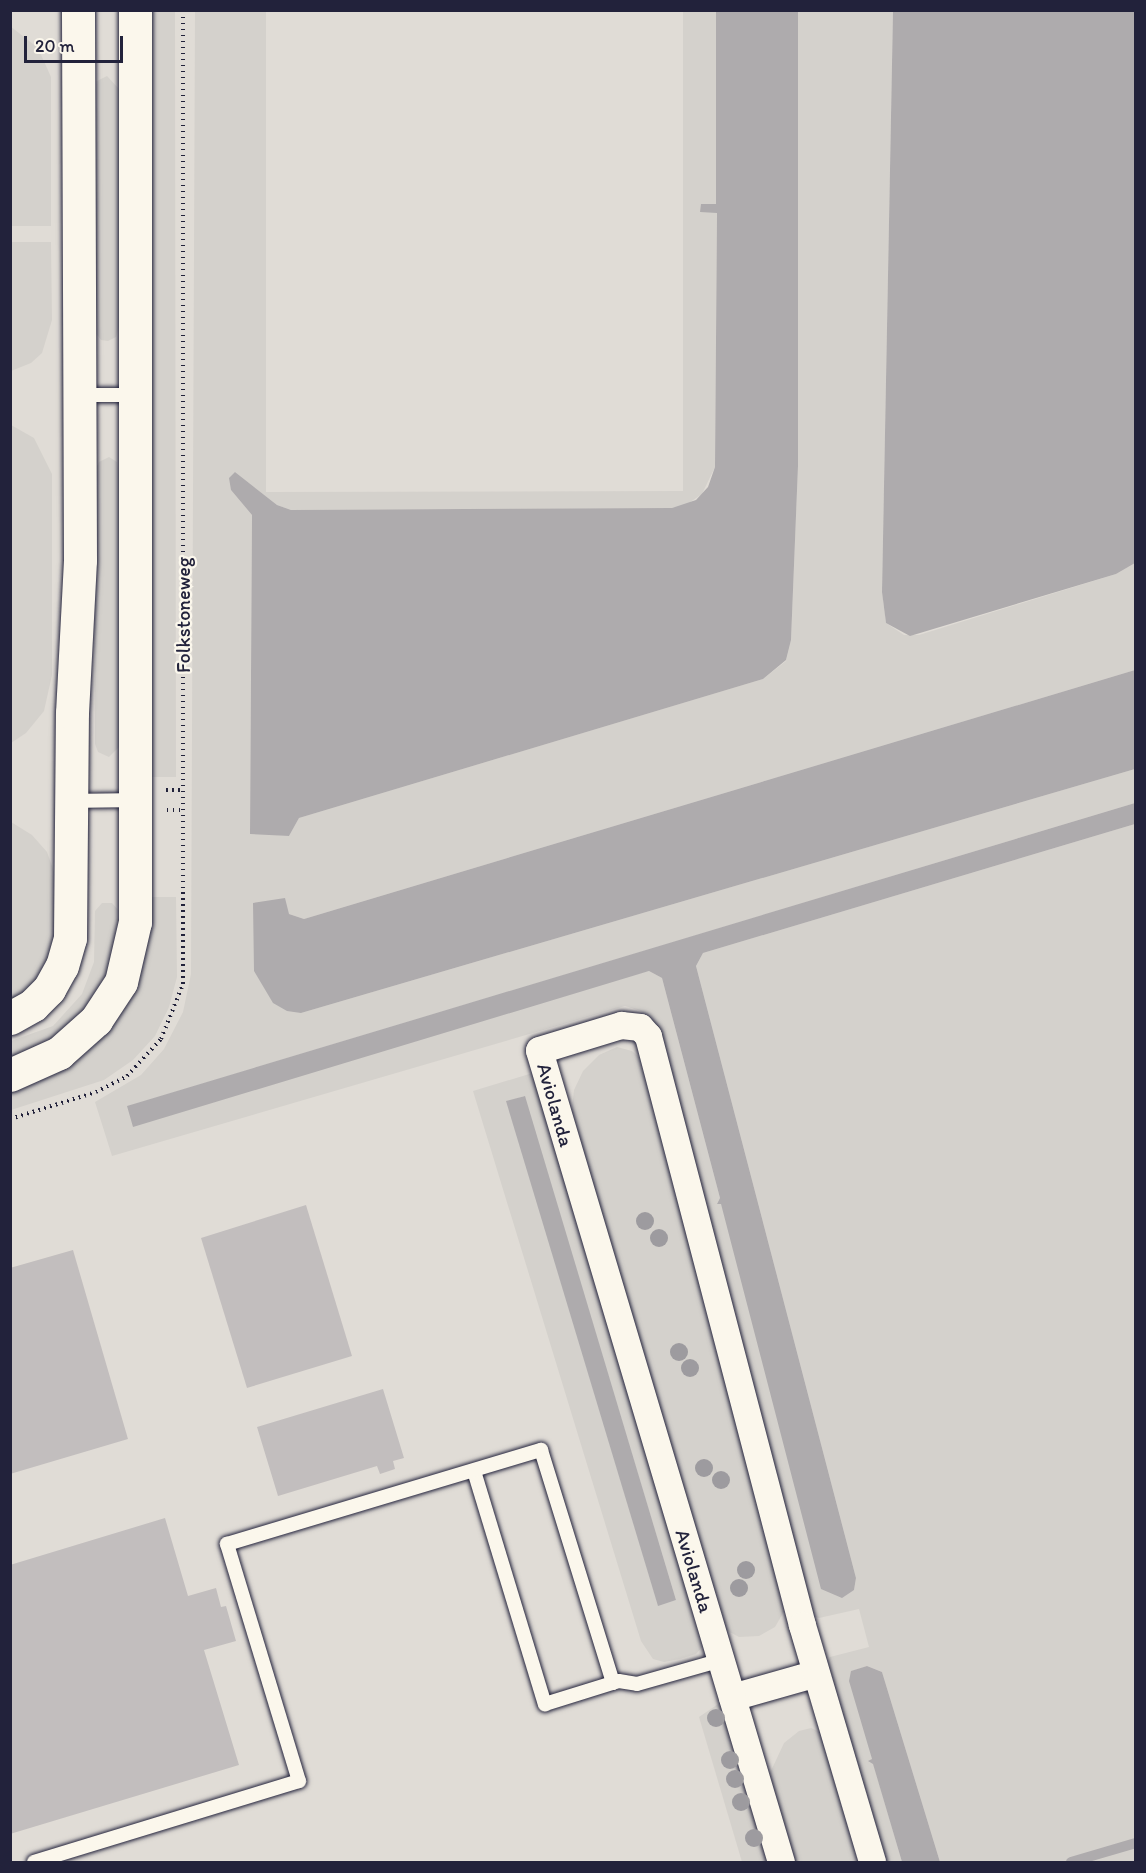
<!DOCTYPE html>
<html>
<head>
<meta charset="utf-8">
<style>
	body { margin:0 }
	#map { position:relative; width:1146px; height:1873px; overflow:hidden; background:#f2eee5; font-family:Itim,sans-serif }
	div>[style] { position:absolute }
	.built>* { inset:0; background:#e0dcd6 }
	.green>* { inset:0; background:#d4d1cc }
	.water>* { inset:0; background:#aeabad }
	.stream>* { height:10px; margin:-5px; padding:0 5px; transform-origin:5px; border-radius:5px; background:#aeabad }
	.building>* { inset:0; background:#c2bebe }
	.path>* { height:4px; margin-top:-2px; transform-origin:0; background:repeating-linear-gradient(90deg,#22223b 0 1.5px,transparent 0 6px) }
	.roads { filter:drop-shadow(0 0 2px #22223b) drop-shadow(0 0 2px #22223b) }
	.service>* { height:14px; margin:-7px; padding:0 7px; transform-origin:7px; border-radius:7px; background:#fbf7ec }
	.minor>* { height:27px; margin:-13.5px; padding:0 13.5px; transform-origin:13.5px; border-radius:13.5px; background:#fbf7ec }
	.tertiary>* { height:33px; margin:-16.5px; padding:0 16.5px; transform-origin:16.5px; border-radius:16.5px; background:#fbf7ec }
	.trees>* { width:18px; height:18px; margin:-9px; border-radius:50%; background:#9d9b9f }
	span { translate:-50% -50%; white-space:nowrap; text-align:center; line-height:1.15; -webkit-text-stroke:4.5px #fbf7ec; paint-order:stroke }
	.street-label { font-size:20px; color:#22223b }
	.frame { position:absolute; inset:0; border:12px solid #22223b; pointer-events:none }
	.scale { position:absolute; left:24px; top:36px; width:99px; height:27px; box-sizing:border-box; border:3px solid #22223b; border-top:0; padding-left:8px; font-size:18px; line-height:21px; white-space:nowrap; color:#22223b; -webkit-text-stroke:4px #fbf7ec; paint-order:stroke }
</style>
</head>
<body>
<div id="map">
	<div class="built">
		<i style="clip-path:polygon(11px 11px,1135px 11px,1135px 1862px,11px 1862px)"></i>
	</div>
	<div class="green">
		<i style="clip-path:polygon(150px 11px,175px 11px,176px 777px,151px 777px)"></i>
		<i style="clip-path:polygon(195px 11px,266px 11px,266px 492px,683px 491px,683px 11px,716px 11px,716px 204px,700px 212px,717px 212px,715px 467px,702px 494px,686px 505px,672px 508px,291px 510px,277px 505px,235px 472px,231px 490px,252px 515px,250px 833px,289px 836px,299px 818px,763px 679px,786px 661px,791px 640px,798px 466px,798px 11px,893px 11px,882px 592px,886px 623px,904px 635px,919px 635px,1116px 574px,1135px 563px,1135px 670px,304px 919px,289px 914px,301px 1013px,1135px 769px,1135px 803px,128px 1106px,649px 971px,662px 978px,720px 1198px,717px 1204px,721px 1203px,846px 1593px,854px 1590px,856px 1578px,696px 966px,703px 953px,1135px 824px,1135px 1862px,940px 1862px,882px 1672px,867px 1666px,852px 1671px,872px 1759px,869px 1761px,873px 1763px,902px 1862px,880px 1862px,825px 1666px,830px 1657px,869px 1647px,859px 1609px,819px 1618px,810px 1616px,652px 1024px,641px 1011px,625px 1006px,112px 1156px,95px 1102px,141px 1075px,164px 1049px,183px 1012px,191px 974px)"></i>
		<i style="clip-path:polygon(10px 26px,38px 48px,51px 77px,51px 226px,11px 226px)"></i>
		<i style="clip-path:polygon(107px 76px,119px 89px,119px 327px,116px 337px,108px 341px,101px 340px,94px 331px,94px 92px,97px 81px)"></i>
		<i style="clip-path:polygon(11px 242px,51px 242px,52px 320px,42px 353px,31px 363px,11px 371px)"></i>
		<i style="clip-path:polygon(11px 425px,34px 438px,52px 474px,52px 675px,44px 711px,26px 733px,11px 743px)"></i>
		<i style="clip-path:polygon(109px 457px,117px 462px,119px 474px,119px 747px,109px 757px,98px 752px,95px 744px,94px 473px,99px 462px)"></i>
		<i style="clip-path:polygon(11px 822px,32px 835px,47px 852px,60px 888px,51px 960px,27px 990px,11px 1002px)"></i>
		<i style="clip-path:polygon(152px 897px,176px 897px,177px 977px,169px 1007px,155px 1036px,133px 1060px,104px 1080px,11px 1110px,10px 1084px,131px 992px,147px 950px)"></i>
		<i style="clip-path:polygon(102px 903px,112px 903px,120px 912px,111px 967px,72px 1028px,11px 1065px,11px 1041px,53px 1026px,82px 994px,94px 962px,95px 911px)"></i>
		<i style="clip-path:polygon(617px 1047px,632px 1051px,645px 1063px,786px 1608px,775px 1627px,759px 1636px,739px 1637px,724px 1629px,571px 1116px,574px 1090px,583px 1071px,599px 1055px)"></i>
		<i style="clip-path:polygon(evenodd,536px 1072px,704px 1645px,696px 1654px,680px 1659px,664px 1662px,653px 1659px,641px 1641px,473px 1091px,536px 1072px,524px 1096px,676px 1600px,658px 1605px,507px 1102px,524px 1096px)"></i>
		<i style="clip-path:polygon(724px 1700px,772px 1862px,742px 1862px,699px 1717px)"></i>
		<i style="clip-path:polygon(811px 1728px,822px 1733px,862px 1862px,791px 1862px,770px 1773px,784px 1743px,799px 1731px)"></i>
	</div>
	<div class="water">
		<i style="clip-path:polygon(716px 11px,798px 11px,798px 466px,791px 640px,786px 660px,763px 679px,299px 818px,289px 836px,250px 834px,252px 515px,231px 490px,229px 478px,235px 472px,277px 505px,291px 510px,672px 508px,696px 500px,708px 487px,715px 467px,717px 213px,700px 212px,701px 204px,716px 204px)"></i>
		<i style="clip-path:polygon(893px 11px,1136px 11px,1135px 563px,1116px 574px,910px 636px,886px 623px,882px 592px)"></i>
		<i style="clip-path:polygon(1135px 670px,1135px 769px,301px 1013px,287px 1011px,273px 1003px,254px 971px,253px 903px,285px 898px,289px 914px,304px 919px)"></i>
		<i style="clip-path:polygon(1135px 803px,1135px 824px,703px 953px,696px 966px,856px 1578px,854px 1590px,842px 1598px,821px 1589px,721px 1204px,717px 1204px,720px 1198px,662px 978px,649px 971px,133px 1127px,127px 1106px)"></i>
		<i style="clip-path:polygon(525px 1096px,676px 1600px,658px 1606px,506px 1101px)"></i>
		<i style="clip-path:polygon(867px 1666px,882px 1672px,940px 1862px,902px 1862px,873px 1764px,868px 1761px,872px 1759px,849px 1681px,851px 1671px)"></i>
	</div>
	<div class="stream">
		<i style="left:1071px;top:1862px;width:68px;rotate:-16.3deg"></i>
	</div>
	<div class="building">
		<i style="clip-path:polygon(306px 1205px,352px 1356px,247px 1388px,201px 1238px)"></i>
		<i style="clip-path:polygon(73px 1250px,128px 1439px,10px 1474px,10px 1268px)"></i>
		<i style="clip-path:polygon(383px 1389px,404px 1458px,393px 1461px,395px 1469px,380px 1474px,377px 1466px,278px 1496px,257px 1427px)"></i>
		<i style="clip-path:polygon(165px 1518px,188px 1596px,216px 1588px,221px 1607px,226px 1606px,236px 1641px,204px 1650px,239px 1765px,10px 1834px,10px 1565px)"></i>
	</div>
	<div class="path">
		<i style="left:166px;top:790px;width:18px"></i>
		<i style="left:167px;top:810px;width:17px"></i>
		<i style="left:10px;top:1119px;width:90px;rotate:-17.4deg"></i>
		<i style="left:96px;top:1092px;width:35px;rotate:-27deg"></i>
		<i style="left:127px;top:1076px;width:50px;rotate:-47.4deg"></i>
		<i style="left:161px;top:1039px;width:59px;rotate:-68.2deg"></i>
		<i style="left:183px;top:984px;width:974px;rotate:-90deg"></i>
	</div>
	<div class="roads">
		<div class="service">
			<i style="left:79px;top:395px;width:56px"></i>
			<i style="left:72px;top:801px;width:64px;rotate:-0.9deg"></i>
			<i style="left:474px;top:1471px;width:244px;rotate:73.1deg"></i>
			<i style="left:545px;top:1704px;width:77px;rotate:-17.3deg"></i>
			<i style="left:619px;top:1681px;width:18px;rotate:9deg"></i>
			<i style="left:637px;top:1684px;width:87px;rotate:-15.9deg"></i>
			<i style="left:34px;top:1862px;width:277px;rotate:-17deg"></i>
			<i style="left:299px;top:1781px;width:248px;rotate:-106.9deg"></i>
			<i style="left:227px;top:1544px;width:328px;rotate:-16.7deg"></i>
			<i style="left:541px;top:1450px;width:244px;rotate:72.8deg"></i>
		</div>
		<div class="minor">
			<i style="left:732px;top:1697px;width:87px;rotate:-15.9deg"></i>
			<i style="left:781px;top:1862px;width:847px;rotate:-106.6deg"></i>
			<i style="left:539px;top:1050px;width:86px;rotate:-17deg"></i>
			<i style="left:621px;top:1025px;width:19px;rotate:6deg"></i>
			<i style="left:640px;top:1027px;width:12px;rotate:48deg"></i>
			<i style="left:648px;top:1036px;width:609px;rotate:75.35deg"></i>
			<i style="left:802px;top:1625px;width:247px;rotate:73.5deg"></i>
		</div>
		<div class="tertiary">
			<i style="left:10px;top:1018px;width:26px;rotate:-29deg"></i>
			<i style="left:33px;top:1005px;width:23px;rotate:-45deg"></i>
			<i style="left:49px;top:989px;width:26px;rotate:-61deg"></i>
			<i style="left:62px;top:966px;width:29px;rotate:-74deg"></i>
			<i style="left:70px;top:938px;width:225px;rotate:-89.5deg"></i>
			<i style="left:72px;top:713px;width:153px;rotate:-87deg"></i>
			<i style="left:80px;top:560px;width:550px;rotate:-90.21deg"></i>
			<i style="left:10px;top:1075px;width:54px;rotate:-24.2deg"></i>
			<i style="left:59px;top:1053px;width:50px;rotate:-41.7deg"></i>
			<i style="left:96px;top:1020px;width:45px;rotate:-56.7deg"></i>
			<i style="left:121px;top:982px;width:62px;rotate:-76.9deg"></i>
			<i style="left:135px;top:922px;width:912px;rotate:-90deg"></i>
		</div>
	</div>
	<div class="trees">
		<i style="left:645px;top:1221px"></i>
		<i style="left:659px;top:1238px"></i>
		<i style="left:679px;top:1352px"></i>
		<i style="left:690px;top:1368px"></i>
		<i style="left:704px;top:1468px"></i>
		<i style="left:721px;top:1480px"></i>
		<i style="left:746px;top:1570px"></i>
		<i style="left:739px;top:1588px"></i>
		<i style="left:716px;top:1718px"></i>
		<i style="left:730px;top:1760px"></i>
		<i style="left:735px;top:1779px"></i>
		<i style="left:741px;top:1802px"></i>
		<i style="left:754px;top:1838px"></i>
	</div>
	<div class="street-label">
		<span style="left:183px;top:615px;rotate:-90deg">Folkstoneweg</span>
		<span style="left:555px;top:1105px;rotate:74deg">Aviolanda</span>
		<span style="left:694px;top:1571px;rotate:73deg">Aviolanda</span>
	</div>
	<div class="frame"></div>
	<div class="scale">20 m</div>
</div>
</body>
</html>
